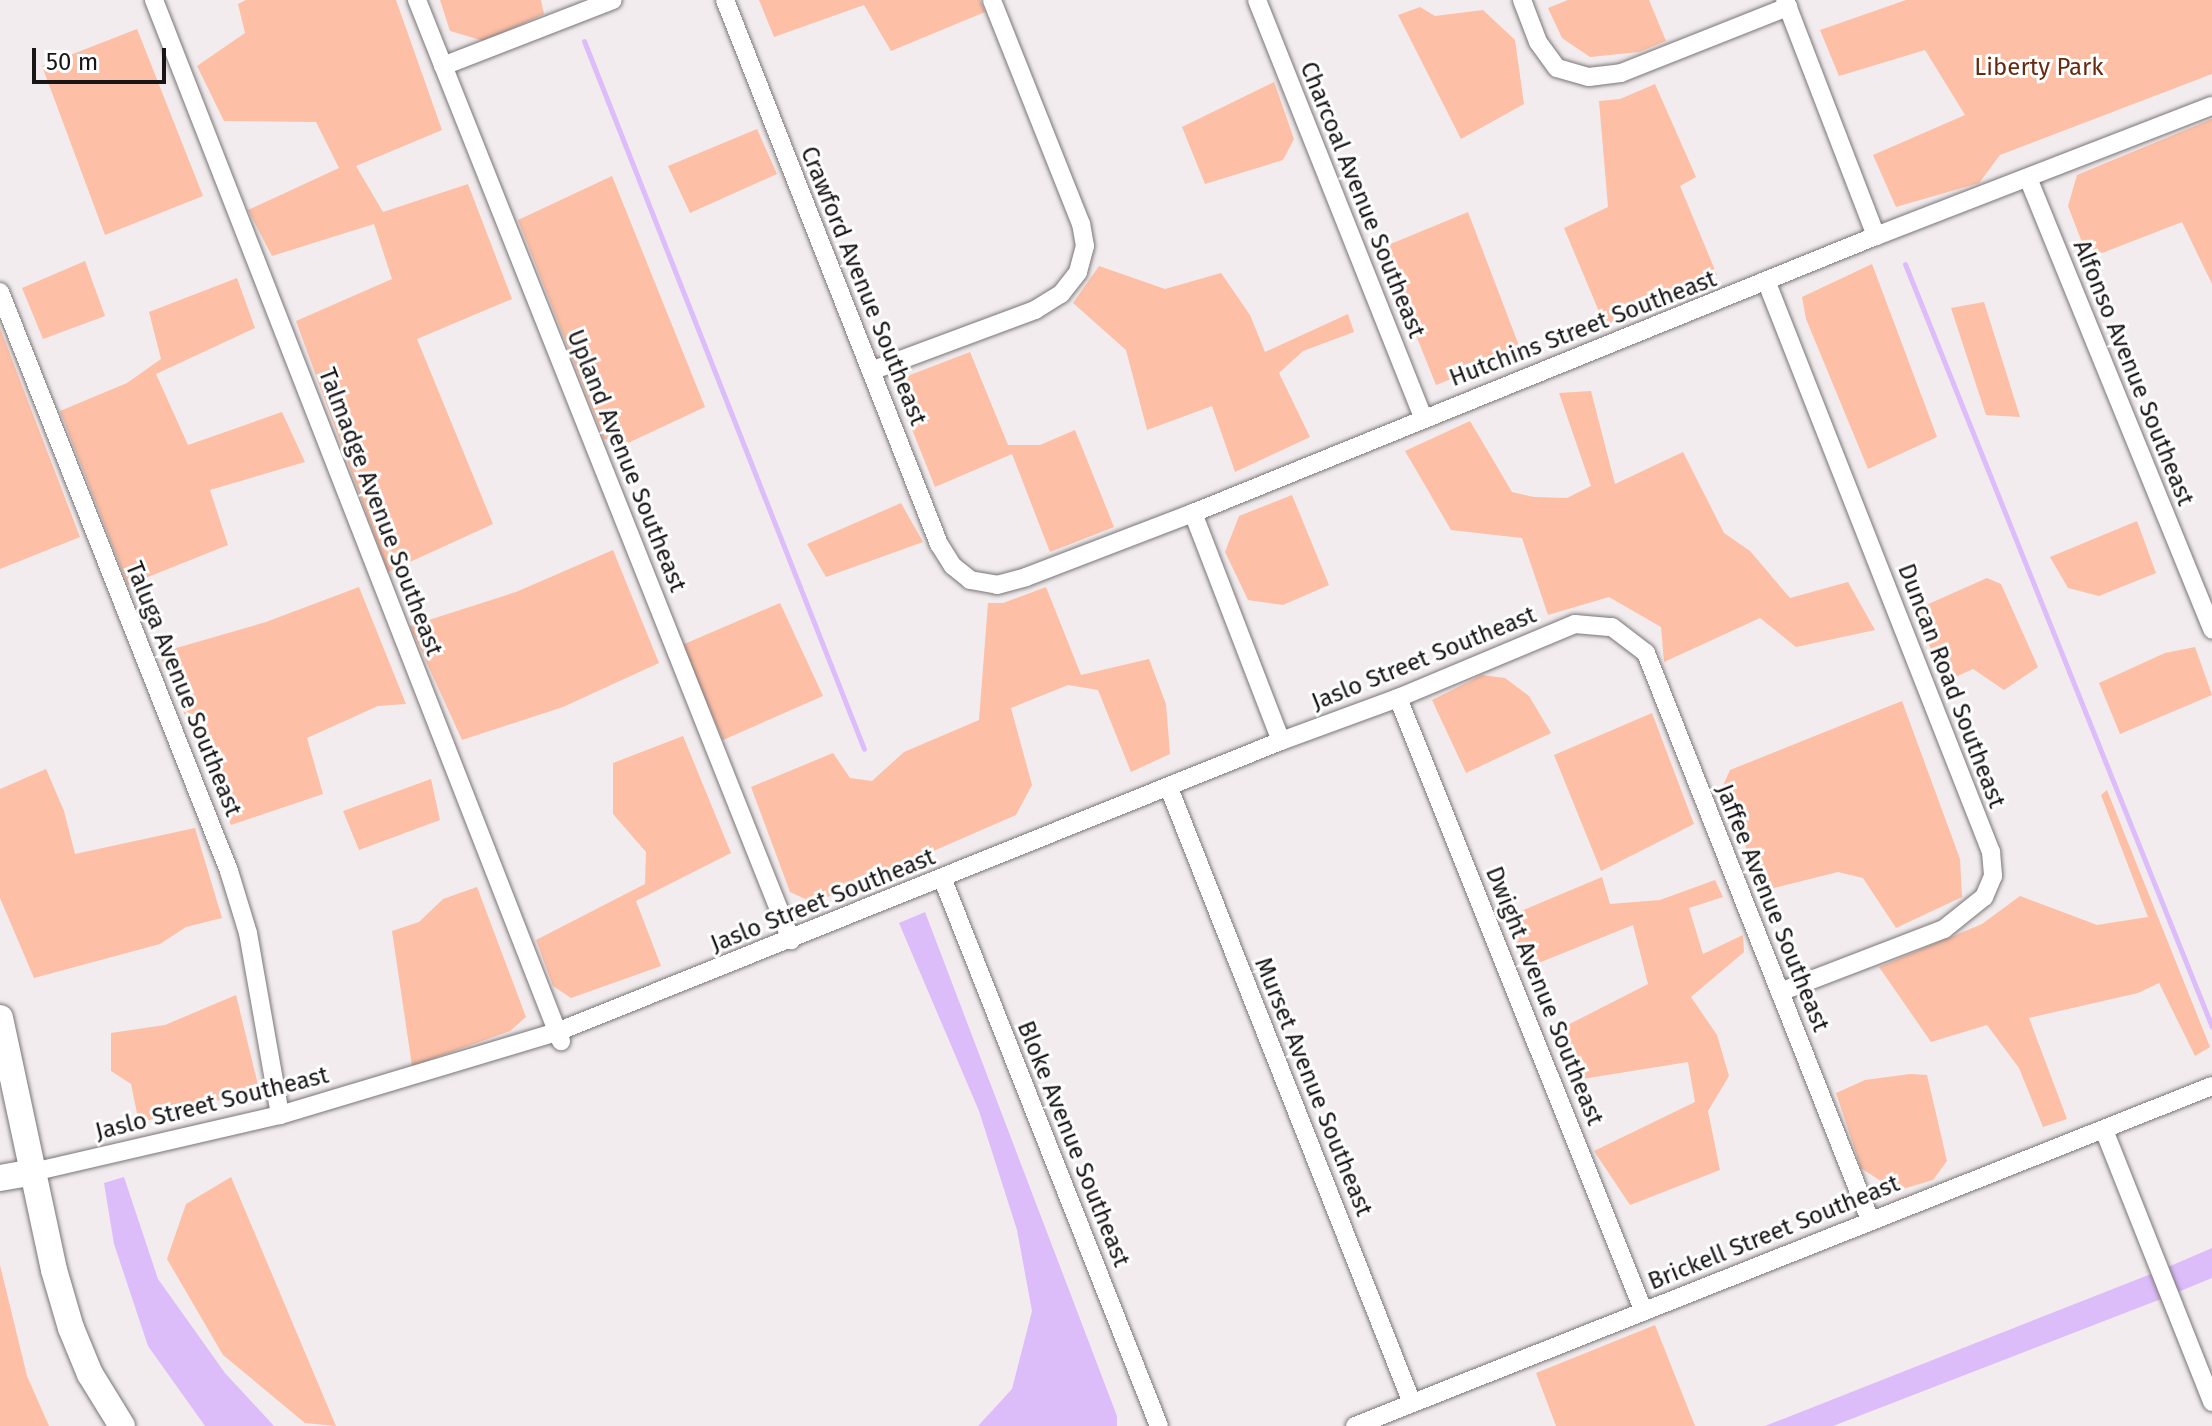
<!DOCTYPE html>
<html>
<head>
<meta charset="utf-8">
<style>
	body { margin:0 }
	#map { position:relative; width:2212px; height:1426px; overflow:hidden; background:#f2ecee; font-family:"Fira Sans",sans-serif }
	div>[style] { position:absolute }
	.green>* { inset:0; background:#fdbfa6 }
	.water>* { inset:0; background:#ddbcfa }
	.stream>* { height:5px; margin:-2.5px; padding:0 2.5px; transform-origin:2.5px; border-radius:2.5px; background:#ddbcfa }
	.roads { filter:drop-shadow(0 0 2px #7a7576) drop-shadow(0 0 2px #7a7576) }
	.street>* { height:18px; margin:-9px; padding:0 9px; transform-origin:9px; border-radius:9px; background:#fff }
	.secondary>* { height:26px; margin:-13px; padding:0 13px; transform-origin:13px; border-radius:13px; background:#fff }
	span { translate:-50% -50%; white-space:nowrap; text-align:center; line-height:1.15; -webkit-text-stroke:6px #fff; paint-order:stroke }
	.park-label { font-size:24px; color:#672a0e }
	.street-label { font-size:24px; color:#171516 }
	.scale { position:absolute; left:32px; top:48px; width:134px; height:36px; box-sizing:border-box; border:4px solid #171516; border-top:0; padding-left:10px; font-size:24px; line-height:28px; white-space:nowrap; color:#171516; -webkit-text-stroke:6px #fff; paint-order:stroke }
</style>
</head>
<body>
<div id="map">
	<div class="green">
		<i style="clip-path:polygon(246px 0,396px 0,442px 130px,356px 166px,383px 212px,468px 184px,512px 299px,417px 339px,493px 524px,388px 572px,296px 321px,392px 279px,374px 224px,272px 256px,248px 210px,339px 168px,316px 122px,224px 121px,197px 66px,245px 33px,238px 4px)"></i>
		<i style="clip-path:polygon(440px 0,541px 0,544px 14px,484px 41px,450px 31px)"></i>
		<i style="clip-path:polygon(759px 0,980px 0,985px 12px,891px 51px,864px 5px,774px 37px)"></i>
		<i style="clip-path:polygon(1568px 0,1649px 0,1666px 41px,1639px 52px,1590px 57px,1562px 38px,1548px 8px)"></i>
		<i style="clip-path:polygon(1906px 0,2212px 0,2212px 74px,2000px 155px,1979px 183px,1896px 207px,1873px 155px,1965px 115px,1925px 50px,1839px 76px,1820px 30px)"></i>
		<i style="clip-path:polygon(1420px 7px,1435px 16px,1483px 10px,1515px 40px,1524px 104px,1461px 139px,1398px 15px)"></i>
		<i style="clip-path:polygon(137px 29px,203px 196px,105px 235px,42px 66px)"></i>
		<i style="clip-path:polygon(1274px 82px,1294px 139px,1283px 160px,1205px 184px,1182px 127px)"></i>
		<i style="clip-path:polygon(1655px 84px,1696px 177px,1680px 186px,1717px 275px,1605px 326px,1564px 228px,1608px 207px,1599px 101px,1620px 99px)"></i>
		<i style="clip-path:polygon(2212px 119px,2212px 284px,2182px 222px,2102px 253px,2083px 245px,2068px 206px,2077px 175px)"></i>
		<i style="clip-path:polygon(757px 129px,777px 174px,690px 213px,668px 166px)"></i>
		<i style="clip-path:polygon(612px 176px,705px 407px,628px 443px,604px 439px,518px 220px)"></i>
		<i style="clip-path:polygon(1468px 212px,1521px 351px,1436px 385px,1381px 248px)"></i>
		<i style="clip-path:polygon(85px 261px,105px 316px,43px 339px,22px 288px)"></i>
		<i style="clip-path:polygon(1872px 264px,1937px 437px,1868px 469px,1806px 319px,1802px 297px)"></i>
		<i style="clip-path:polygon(1099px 266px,1165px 289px,1221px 273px,1250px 315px,1265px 352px,1348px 314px,1354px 332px,1303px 351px,1279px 373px,1310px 437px,1235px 472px,1212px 406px,1147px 430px,1126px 350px,1073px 303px)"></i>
		<i style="clip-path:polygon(237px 278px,255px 328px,156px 374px,188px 445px,282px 412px,305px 462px,210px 490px,228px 545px,128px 585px,60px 411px,127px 383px,161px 359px,149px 312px)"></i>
		<i style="clip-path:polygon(1984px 302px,2020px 417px,1986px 415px,1951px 308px)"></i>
		<i style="clip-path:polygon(0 328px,80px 537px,0 569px)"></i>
		<i style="clip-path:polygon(970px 352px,1008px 445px,1040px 445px,1075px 430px,1114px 527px,1050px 552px,1012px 454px,935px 487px,895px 387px,910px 375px)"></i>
		<i style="clip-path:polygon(1591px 391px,1615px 484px,1683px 452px,1724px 533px,1750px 551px,1790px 598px,1848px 582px,1875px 630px,1796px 647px,1760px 618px,1664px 662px,1661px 627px,1609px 597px,1548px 615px,1522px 538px,1451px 530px,1405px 451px,1470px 421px,1512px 492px,1534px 497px,1567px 498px,1591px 486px,1559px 393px)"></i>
		<i style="clip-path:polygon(1292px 495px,1329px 585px,1283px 605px,1248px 600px,1225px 552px,1239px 516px)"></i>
		<i style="clip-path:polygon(901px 503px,923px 542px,826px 577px,807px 544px)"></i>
		<i style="clip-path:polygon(2137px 521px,2156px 573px,2099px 596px,2068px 588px,2050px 557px)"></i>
		<i style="clip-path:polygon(613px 550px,659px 663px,563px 707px,462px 740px,410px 626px,516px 592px)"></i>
		<i style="clip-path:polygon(1987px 578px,2001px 584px,2038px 667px,2004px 690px,1973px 669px,1944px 682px,1915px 610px)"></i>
		<i style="clip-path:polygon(359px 587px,406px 704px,378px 706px,307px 738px,323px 794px,231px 825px,159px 653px,266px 622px)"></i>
		<i style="clip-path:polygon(1046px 587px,1081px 675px,1149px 659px,1166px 704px,1170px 754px,1131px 772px,1098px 690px,1068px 685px,1011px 708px,1032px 785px,1016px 815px,814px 903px,790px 892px,751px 787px,833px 753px,850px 778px,872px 781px,904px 752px,979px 720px,988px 603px,1003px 603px)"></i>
		<i style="clip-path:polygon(780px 603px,823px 696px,723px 740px,682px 645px)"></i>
		<i style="clip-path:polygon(2195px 647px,2212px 695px,2120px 734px,2099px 683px,2165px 653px)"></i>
		<i style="clip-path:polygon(1482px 675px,1505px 678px,1529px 696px,1551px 733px,1466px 773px,1432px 700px)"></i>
		<i style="clip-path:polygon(1902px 701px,1960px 859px,1962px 897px,1896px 928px,1863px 878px,1838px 872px,1766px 890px,1720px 792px,1730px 770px)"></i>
		<i style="clip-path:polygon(1652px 713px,1694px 824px,1601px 871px,1554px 755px)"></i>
		<i style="clip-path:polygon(683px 736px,731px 853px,636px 901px,661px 966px,571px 998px,553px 986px,536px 940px,645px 884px,646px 852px,613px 814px,613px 763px)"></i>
		<i style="clip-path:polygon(46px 769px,64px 811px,75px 854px,195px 828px,222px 918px,186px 927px,160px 944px,34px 978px,0 898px,0 789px)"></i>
		<i style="clip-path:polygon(431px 779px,440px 820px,359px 850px,343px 811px)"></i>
		<i style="clip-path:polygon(2107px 790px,2210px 1047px,2195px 1056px,2159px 983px,2138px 993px,2029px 1018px,2067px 1119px,2043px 1127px,2019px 1068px,1987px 1025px,1931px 1042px,1879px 967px,1982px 924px,2020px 896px,2097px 925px,2148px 917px,2101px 795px)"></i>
		<i style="clip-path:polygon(1602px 877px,1610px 904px,1660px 900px,1715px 880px,1723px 897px,1689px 908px,1703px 954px,1743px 935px,1744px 952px,1691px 997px,1717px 1035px,1729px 1076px,1708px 1111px,1720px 1170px,1630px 1205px,1594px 1151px,1695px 1102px,1688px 1062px,1582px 1079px,1554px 1032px,1648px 984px,1633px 925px,1526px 968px,1507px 917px)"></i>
		<i style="clip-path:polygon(477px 887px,526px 1017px,510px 1031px,412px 1066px,392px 931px,419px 922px,443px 899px)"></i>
		<i style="clip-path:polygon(236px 995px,259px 1089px,139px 1123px,131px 1084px,111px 1071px,111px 1033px,165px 1025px)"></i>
		<i style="clip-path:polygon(1910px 1074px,1927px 1075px,1947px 1161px,1933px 1180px,1896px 1191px,1861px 1168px,1836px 1093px,1865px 1080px)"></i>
		<i style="clip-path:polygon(231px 1177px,336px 1426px,305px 1423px,223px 1355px,167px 1259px,186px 1204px)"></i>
		<i style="clip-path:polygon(0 1265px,27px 1376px,49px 1426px,0 1426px)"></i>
		<i style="clip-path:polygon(1655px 1325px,1695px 1426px,1556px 1426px,1536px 1373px)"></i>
	</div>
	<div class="water">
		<i style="clip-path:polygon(925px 912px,1117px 1416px,1117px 1426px,978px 1426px,1012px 1389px,1032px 1311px,1017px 1230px,979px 1111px,899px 923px)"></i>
		<i style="clip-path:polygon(124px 1177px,158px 1279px,225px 1373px,274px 1426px,205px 1426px,148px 1346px,114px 1244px,104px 1183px)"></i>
		<i style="clip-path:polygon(2212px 1248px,2212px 1278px,2178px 1292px,2168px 1267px)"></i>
		<i style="clip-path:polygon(2151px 1274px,2161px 1299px,2117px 1316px,1833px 1426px,1765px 1426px)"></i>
	</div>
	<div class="stream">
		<i style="left:584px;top:41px;width:761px;rotate:68.42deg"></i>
		<i style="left:1905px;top:264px;width:822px;rotate:68.08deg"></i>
	</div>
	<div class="roads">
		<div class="street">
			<i style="left:154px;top:0;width:1118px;rotate:68.65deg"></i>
			<i style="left:417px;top:0;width:1012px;rotate:68.3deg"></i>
			<i style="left:725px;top:0;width:585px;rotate:68.53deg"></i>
			<i style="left:939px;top:544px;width:26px;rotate:58deg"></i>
			<i style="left:953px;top:566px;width:22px;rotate:39deg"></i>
			<i style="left:970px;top:580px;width:27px;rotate:10deg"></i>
			<i style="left:997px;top:585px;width:30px;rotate:-15deg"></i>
			<i style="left:1026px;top:577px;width:179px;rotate:-21deg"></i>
			<i style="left:1193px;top:513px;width:737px;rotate:-22.08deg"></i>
			<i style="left:1876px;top:236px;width:360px;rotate:-21.2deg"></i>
			<i style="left:1257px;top:0;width:450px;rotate:68.3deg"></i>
			<i style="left:1522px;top:0;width:45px;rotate:69.1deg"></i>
			<i style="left:1538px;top:42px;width:32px;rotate:54deg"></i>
			<i style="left:1557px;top:68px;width:33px;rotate:16deg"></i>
			<i style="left:1589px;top:77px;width:32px;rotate:-7deg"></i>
			<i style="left:1621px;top:73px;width:180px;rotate:-21.6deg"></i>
			<i style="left:1785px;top:0;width:253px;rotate:68.9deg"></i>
			<i style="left:443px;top:66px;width:182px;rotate:-21.2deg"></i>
			<i style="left:2028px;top:178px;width:488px;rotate:67.8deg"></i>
			<i style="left:1767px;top:283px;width:612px;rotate:68.51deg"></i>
			<i style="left:1991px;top:852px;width:24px;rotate:85deg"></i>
			<i style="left:1993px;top:876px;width:23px;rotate:113deg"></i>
			<i style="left:1984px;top:897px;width:51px;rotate:141.3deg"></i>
			<i style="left:1944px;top:929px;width:176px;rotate:159deg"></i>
			<i style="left:0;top:292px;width:623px;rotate:68.42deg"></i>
			<i style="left:229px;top:871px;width:65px;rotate:73deg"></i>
			<i style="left:248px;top:933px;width:185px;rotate:80deg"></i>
			<i style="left:871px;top:371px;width:175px;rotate:-20.4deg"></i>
			<i style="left:1035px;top:310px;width:31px;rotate:-32deg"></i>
			<i style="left:1061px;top:294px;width:28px;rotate:-52deg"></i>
			<i style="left:1078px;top:272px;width:27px;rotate:-75deg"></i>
			<i style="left:1085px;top:246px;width:22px;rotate:-100deg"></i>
			<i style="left:1081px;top:224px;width:241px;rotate:-111.7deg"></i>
			<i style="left:1193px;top:513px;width:244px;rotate:68.9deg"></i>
			<i style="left:1398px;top:698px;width:661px;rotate:68.17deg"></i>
			<i style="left:1169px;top:788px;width:661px;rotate:68.44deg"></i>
			<i style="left:943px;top:880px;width:587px;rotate:68.42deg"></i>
			<i style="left:2104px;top:1130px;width:293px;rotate:68.3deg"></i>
			<i style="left:33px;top:1172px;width:253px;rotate:-13deg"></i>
			<i style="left:280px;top:1115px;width:289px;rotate:-16.7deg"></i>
			<i style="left:557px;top:1032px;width:780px;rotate:-21.9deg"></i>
			<i style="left:1281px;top:741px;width:125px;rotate:-20.2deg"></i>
			<i style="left:1398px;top:698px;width:192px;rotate:-22.7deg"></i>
			<i style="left:1575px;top:624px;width:37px;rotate:5deg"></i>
			<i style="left:1612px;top:627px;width:43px;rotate:37.4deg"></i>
			<i style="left:1646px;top:653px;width:610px;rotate:68.44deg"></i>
			<i style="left:1355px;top:1426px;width:922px;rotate:-21.64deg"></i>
		</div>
		<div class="secondary">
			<i style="left:0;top:1018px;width:258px;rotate:77.9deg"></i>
			<i style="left:54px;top:1270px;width:60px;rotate:73.7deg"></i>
			<i style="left:71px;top:1328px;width:50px;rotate:67.6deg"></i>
			<i style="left:90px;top:1374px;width:61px;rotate:58.4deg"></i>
			<i style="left:0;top:1178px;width:34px;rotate:-10deg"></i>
		</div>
	</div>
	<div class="park-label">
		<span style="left:2039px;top:68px">Liberty Park</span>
	</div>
	<div class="street-label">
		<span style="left:1362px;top:200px;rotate:68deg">Charcoal Avenue Southeast</span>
		<span style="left:863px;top:286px;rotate:68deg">Crawford Avenue Southeast</span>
		<span style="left:1583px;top:329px;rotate:-21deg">Hutchins Street Southeast</span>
		<span style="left:2133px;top:373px;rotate:68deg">Alfonso Avenue Southeast</span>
		<span style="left:626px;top:461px;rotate:68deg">Upland Avenue Southeast</span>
		<span style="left:380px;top:512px;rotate:69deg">Talmadge Avenue Southeast</span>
		<span style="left:1424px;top:659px;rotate:-22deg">Jaslo Street Southeast</span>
		<span style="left:1951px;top:686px;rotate:69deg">Duncan Road Southeast</span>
		<span style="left:183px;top:689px;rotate:68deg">Taluga Avenue Southeast</span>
		<span style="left:823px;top:901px;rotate:-22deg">Jaslo Street Southeast</span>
		<span style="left:1772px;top:908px;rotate:68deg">Jaffee Avenue Southeast</span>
		<span style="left:1544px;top:996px;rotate:68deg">Dwight Avenue Southeast</span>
		<span style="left:1313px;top:1087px;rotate:68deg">Murset Avenue Southeast</span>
		<span style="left:212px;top:1104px;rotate:-14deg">Jaslo Street Southeast</span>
		<span style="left:1073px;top:1144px;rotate:68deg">Bloke Avenue Southeast</span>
		<span style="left:1774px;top:1233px;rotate:-22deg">Brickell Street Southeast</span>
	</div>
	<div class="scale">50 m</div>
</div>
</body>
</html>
